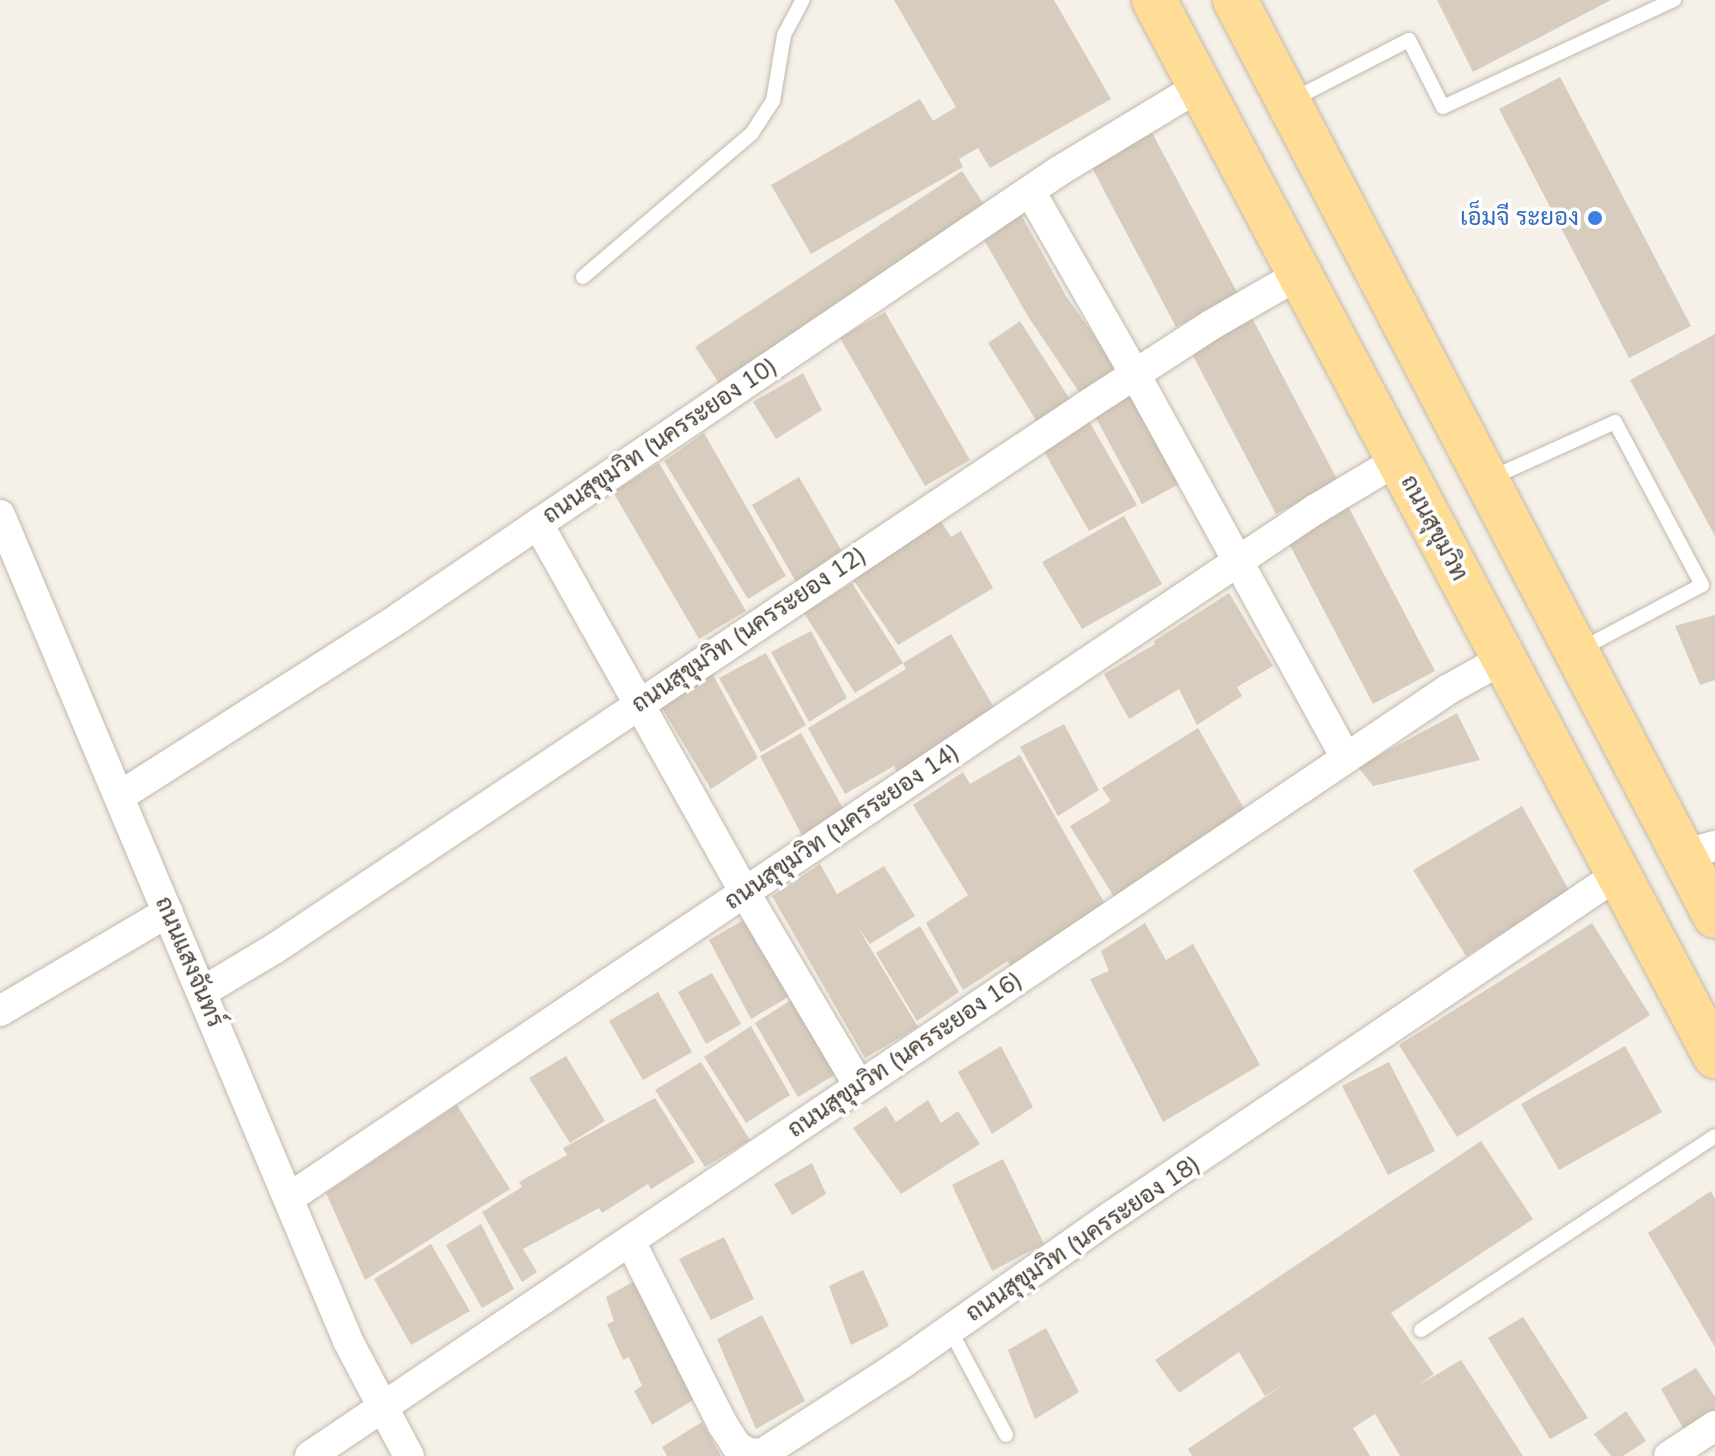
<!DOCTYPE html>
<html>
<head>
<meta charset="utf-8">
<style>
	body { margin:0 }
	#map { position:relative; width:1715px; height:1456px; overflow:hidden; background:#f5f0e8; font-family:"Nunito Sans",Sarabun,sans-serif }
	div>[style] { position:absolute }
	.building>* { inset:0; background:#d7ccbd }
	.roads { filter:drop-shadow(0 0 2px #c1b8aa) drop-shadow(0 0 2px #c1b8aa) }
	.lane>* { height:14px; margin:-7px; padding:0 7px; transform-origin:7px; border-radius:7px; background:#fff }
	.street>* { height:30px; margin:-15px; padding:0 15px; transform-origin:15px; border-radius:15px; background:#fff }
	.primary>* { height:44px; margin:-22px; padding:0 22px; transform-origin:22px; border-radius:22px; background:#ffdd97 }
	.dots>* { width:22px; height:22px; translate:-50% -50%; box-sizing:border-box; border:4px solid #fff; border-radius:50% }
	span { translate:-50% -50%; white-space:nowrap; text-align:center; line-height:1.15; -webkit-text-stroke:7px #fff; paint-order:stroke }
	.shop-label { font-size:24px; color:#366cbe }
	.right { translate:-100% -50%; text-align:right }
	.street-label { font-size:24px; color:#494136 }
</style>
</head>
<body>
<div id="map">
	<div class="building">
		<i style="clip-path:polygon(894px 0,1054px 0,1111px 99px,990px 168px,978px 148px,959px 159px,963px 167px,811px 254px,771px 185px,920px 99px,933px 121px,956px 107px)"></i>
		<i style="clip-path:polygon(1437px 0,1611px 0,1473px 72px)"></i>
		<i style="clip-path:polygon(1560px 77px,1691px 326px,1629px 358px,1499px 109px)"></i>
		<i style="clip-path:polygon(1150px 129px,1238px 294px,1176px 327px,1089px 162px)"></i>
		<i style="clip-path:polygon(962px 171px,989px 212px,722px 388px,695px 347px)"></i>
		<i style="clip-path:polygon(1020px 213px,1066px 296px,1117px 368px,1079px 392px,1029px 318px,983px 238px)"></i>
		<i style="clip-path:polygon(885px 312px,970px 460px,925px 486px,840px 338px)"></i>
		<i style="clip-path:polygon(1251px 316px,1338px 481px,1276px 514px,1189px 348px)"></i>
		<i style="clip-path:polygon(1020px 321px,1071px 401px,1039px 425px,988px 343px)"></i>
		<i style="clip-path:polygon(1715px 334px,1715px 536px,1630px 380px)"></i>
		<i style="clip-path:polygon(803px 373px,822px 410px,776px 439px,753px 402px)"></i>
		<i style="clip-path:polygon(1133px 393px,1183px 482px,1142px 504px,1095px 416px)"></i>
		<i style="clip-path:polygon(1089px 421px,1137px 505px,1089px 531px,1042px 448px)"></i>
		<i style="clip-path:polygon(704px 433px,786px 576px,748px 599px,664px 461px)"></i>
		<i style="clip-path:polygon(659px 463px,746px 611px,699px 639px,613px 492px)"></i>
		<i style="clip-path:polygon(799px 477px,843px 553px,796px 582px,752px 505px)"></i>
		<i style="clip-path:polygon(1348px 506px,1435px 671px,1373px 704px,1286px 538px)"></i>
		<i style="clip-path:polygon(1124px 516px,1162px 584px,1082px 629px,1042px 562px)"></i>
		<i style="clip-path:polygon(940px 520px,951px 537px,961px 531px,993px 588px,898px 645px,852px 578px)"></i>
		<i style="clip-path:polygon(852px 583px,903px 663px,951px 634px,996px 711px,899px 776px,894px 766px,845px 794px,808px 728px,906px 669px,903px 663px,855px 693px,804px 613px)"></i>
		<i style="clip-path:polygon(1229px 593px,1273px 666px,1237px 687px,1242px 696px,1197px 725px,1179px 689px,1129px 719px,1104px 674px,1155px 644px,1154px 641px)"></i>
		<i style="clip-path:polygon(1715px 615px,1715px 680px,1700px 685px,1675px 626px)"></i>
		<i style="clip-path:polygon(811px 631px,847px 698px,809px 722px,771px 652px)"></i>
		<i style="clip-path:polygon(766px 653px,806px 725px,761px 752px,719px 678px)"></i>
		<i style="clip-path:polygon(712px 673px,758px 758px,711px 789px,660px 705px)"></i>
		<i style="clip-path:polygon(1457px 713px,1480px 760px,1373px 786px,1358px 767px)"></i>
		<i style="clip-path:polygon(1064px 724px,1099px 790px,1058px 816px,1020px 747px)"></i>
		<i style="clip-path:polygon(1198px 728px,1246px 812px,1114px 897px,1070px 826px,1111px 801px,1102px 788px)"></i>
		<i style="clip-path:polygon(801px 733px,844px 810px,805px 841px,760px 756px)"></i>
		<i style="clip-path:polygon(1020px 755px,1105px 904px,1010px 966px,1008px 961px,963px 990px,926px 923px,968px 895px,913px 805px,963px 772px,970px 784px)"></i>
		<i style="clip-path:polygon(1522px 806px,1570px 892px,1466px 956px,1413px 870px)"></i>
		<i style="clip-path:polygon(820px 864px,837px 894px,884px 866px,915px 916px,870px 944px,857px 926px,918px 1027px,865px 1058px,772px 896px)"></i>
		<i style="clip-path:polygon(747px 918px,790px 996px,751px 1019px,709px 940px)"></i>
		<i style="clip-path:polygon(1145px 923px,1166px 960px,1193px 944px,1260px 1065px,1163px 1122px,1090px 979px,1109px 971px,1101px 951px)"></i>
		<i style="clip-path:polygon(1592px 923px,1650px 1015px,1457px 1137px,1399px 1045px)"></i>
		<i style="clip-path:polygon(920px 926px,959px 992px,917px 1021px,876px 953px)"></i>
		<i style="clip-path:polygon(712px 973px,741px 1024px,706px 1044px,678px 992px)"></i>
		<i style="clip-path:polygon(658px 992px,692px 1052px,643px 1080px,609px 1021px)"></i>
		<i style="clip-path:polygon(799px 995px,843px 1070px,798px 1097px,755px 1023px)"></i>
		<i style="clip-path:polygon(751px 1026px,790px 1095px,746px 1123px,704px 1057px)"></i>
		<i style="clip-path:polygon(1001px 1046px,1033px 1107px,992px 1134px,958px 1072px)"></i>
		<i style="clip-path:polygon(1625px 1046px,1662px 1112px,1559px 1170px,1521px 1104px)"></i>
		<i style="clip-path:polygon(566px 1056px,605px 1121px,570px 1143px,529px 1078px)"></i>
		<i style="clip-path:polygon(701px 1062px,750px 1140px,705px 1167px,655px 1090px)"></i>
		<i style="clip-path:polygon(1389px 1062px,1435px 1151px,1388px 1175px,1342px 1086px)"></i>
		<i style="clip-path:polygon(655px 1098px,695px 1162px,651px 1189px,648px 1184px,602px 1213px,599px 1208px,523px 1249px,537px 1272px,522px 1282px,482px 1212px,522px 1187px,519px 1182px,567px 1155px,563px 1148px)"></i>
		<i style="clip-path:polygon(928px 1100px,941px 1123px,958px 1111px,980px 1144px,901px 1194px,853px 1128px,886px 1106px,896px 1122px)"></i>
		<i style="clip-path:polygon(457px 1105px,510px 1189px,365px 1280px,326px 1193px)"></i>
		<i style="clip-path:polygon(1481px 1141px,1533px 1219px,1391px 1313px,1434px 1374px,1417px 1386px,1461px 1360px,1523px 1456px,1400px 1456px,1375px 1414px,1353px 1428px,1370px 1456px,1192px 1456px,1188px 1449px,1290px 1380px,1265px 1396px,1239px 1352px,1179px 1393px,1155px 1360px)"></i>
		<i style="clip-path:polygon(1003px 1159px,1044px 1244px,992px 1271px,952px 1185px)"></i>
		<i style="clip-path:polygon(812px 1163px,826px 1194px,792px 1215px,774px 1184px)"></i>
		<i style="clip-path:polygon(1711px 1191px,1715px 1199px,1715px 1347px,1648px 1233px)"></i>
		<i style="clip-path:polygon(481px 1224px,514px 1289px,482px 1308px,446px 1245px)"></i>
		<i style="clip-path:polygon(724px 1237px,754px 1299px,711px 1320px,679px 1259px)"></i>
		<i style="clip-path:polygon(431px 1244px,470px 1311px,411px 1345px,374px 1279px)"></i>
		<i style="clip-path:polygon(863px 1270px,889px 1326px,851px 1345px,829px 1286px)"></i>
		<i style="clip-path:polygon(640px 1278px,698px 1397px,652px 1425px,634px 1391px,642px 1386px,629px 1357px,623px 1360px,607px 1324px,614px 1321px,606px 1297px)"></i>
		<i style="clip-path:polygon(762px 1315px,805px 1401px,756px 1429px,717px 1339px)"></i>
		<i style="clip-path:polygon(1523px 1317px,1588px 1418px,1550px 1439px,1488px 1338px)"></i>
		<i style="clip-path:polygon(1046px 1328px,1079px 1392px,1035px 1419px,1008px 1350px)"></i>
		<i style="clip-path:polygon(1696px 1368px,1715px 1397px,1715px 1411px,1684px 1430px,1661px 1389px)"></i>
		<i style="clip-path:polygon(1626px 1411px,1646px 1441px,1623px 1456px,1611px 1456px,1594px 1434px)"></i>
		<i style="clip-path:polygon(702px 1422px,721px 1456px,667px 1456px,662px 1447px)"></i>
	</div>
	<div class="roads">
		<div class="lane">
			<i style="left:1294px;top:99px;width:129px;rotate:-27.2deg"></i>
			<i style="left:1409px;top:40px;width:75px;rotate:63.1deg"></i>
			<i style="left:1443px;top:107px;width:255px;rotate:-24.9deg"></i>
			<i style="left:583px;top:277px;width:222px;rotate:-40.4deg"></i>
			<i style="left:752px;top:133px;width:38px;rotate:-57deg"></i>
			<i style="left:773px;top:101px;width:67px;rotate:-80.5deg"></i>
			<i style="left:784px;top:35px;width:40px;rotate:-62deg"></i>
			<i style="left:1489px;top:479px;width:138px;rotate:-24.3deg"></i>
			<i style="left:1615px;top:422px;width:185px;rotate:61.9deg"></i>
			<i style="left:1702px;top:585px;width:137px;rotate:152.1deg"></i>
			<i style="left:950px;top:1330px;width:119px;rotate:61.9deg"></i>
			<i style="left:1421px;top:1330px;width:352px;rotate:-33.4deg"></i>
		</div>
		<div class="street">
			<i style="left:1030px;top:191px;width:211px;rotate:60.2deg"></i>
			<i style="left:1135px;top:374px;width:438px;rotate:61.2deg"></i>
			<i style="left:0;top:515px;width:896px;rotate:67.15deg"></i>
			<i style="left:348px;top:1341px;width:130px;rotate:62.1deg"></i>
			<i style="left:538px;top:524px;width:423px;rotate:60.7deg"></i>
			<i style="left:745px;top:893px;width:224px;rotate:59.4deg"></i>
			<i style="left:120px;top:796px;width:331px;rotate:-32.5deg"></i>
			<i style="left:399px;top:618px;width:797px;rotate:-34.11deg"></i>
			<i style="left:1059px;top:171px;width:165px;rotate:-31.1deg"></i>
			<i style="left:1683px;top:855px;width:33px;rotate:-16deg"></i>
			<i style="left:202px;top:992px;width:84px;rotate:-30.8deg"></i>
			<i style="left:274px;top:949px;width:977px;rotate:-33.77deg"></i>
			<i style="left:1086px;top:406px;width:149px;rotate:-32.9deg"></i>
			<i style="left:1211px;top:325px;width:103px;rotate:-29.8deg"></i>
			<i style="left:0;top:1011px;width:195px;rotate:-30.5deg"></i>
			<i style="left:289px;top:1198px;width:1237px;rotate:-33.86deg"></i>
			<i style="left:1316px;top:509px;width:96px;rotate:-30.9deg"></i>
			<i style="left:630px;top:1241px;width:206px;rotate:63.2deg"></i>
			<i style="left:723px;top:1425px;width:24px;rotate:57deg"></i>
			<i style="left:736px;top:1445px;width:14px;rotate:36deg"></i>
			<i style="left:747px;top:1453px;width:15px;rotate:4deg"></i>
			<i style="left:762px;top:1454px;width:169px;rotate:-32.9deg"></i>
			<i style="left:904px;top:1362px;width:254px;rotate:-35.1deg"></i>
			<i style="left:1112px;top:1216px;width:609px;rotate:-34.03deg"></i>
			<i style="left:310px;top:1456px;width:1373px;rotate:-33.96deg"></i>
			<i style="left:1449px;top:689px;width:62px;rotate:-29.1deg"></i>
			<i style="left:1669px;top:1456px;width:55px;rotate:-33.1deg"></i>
		</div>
		<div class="primary">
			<i style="left:1154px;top:0;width:1196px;rotate:62.02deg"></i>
			<i style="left:1235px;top:0;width:1034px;rotate:62.34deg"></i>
		</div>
	</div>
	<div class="dots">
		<i style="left:1595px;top:218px;background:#3f7fe0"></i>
	</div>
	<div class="shop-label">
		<span class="right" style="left:1579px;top:218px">เอ็มจี ระยอง</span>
	</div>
	<div class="street-label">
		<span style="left:660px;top:441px;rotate:-34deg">ถนนสุขุมวิท (นครระยอง 10)</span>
		<span style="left:1434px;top:528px;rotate:62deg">ถนนสุขุมวิท</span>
		<span style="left:749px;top:630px;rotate:-34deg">ถนนสุขุมวิท (นครระยอง 12)</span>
		<span style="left:842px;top:827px;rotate:-34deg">ถนนสุขุมวิท (นครระยอง 14)</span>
		<span style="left:189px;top:962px;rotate:67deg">ถนนแสงจันทร์</span>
		<span style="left:905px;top:1055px;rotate:-34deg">ถนนสุขุมวิท (นครระยอง 16)</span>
		<span style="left:1083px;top:1239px;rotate:-34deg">ถนนสุขุมวิท (นครระยอง 18)</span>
	</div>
</div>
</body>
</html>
